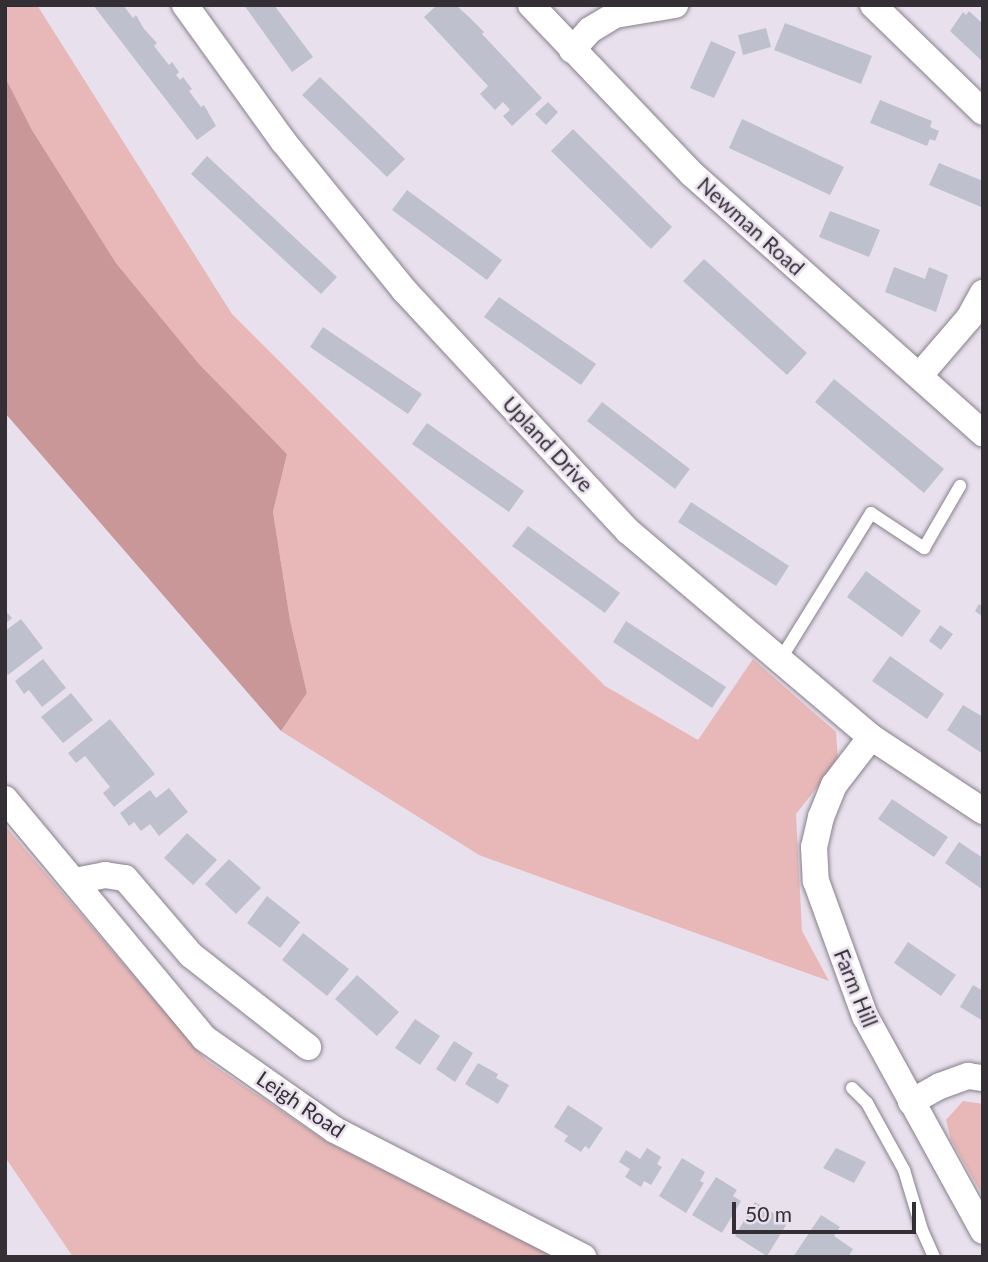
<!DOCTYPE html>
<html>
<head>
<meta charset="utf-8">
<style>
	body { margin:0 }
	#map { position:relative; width:988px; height:1262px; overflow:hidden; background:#e9e0ed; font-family:Lato,sans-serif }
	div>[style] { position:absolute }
	.green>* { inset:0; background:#e7b8b7 }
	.forest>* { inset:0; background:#c99797 }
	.building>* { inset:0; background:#bfc0ce }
	.roads { filter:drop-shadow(0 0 2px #88808c) drop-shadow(0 0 2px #88808c) }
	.service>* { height:12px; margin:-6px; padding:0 6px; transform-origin:6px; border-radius:6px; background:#fff }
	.minor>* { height:26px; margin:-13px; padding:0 13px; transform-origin:13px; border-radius:13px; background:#fff }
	span { translate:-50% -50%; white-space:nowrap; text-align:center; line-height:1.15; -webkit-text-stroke:5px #e9e0ed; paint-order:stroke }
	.street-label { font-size:21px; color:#332f34 }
	.frame { position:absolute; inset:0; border:7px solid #332f34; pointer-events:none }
	.scale { position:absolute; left:732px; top:1202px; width:184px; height:32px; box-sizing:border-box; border:4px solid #332f34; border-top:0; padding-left:9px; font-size:21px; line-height:24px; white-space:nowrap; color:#332f34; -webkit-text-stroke:5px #e9e0ed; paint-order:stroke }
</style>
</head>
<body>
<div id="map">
	<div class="green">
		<i style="clip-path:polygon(5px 5px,37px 5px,232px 314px,605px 686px,698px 740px,753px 659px,836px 732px,838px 761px,796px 814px,802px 931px,829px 981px,479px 855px,281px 731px,307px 693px,290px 620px,273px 512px,287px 454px,199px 364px,116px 263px,32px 130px,5px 77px)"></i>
		<i style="clip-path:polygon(5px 826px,206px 1060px,327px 1142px,557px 1257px,73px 1257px,5px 1157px)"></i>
		<i style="clip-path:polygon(963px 1101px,983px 1104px,983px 1196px,951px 1140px,946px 1120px)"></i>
	</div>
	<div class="forest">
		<i style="clip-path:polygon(5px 77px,32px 130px,116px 263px,199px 364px,287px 454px,273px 512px,290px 620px,307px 693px,281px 731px,5px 413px)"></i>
	</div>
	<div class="building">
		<i style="clip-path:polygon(93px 5px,123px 5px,133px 18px,136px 15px,144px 29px,157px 43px,154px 46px,169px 65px,172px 62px,179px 72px,176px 75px,180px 80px,183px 77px,192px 89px,189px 91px,201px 107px,204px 105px,216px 126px,197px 140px)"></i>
		<i style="clip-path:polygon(244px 5px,274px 5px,313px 57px,292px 72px)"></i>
		<i style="clip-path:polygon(437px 5px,456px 5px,469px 17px,484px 32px,482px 34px,542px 98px,512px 126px,503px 116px,510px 110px,503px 102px,495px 110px,480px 94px,488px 86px,424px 17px)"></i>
		<i style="clip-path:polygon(969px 11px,983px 24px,983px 62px,950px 31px,963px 12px,966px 15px)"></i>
		<i style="clip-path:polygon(785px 23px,872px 56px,861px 84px,774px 50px)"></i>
		<i style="clip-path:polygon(766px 28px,771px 47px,743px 55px,738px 35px)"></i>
		<i style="clip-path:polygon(711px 41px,736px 52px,714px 98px,690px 88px)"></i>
		<i style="clip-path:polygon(320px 77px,405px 159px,387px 177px,302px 95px)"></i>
		<i style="clip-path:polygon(880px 100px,932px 121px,930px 127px,939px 131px,935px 141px,930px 139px,927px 146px,870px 123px)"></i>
		<i style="clip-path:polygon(548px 102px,558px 112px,546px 125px,535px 114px)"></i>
		<i style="clip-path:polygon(742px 119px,844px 167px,830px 195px,729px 148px)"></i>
		<i style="clip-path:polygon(573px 129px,672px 227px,651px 249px,551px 151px)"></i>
		<i style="clip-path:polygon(207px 156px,337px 277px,321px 294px,191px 174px)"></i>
		<i style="clip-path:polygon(939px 163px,983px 181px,981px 207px,929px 185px)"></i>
		<i style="clip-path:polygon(407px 190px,502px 260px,487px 280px,392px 210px)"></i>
		<i style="clip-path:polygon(830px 211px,880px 230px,869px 257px,819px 237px)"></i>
		<i style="clip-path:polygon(704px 259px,807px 353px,787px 375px,683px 281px)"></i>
		<i style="clip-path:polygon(894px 267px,925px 279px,929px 267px,948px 275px,936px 312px,885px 292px)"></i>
		<i style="clip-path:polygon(499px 297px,596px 364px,581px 385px,484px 317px)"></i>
		<i style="clip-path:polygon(323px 327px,422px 394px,408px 414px,310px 347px)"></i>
		<i style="clip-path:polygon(834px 379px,944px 469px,924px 493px,815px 402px)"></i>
		<i style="clip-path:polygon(602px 402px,690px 469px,675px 489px,587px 421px)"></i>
		<i style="clip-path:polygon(427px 423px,524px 491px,509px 512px,412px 444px)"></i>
		<i style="clip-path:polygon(691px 502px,789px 566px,776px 586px,678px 522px)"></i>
		<i style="clip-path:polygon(528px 526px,620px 593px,605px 613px,512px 546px)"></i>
		<i style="clip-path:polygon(866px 571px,921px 611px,902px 637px,847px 597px)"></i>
		<i style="clip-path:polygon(979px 604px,983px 606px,983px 617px,975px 611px)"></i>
		<i style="clip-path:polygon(5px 610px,12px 618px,5px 624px)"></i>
		<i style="clip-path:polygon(21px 619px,43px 648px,8px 675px,5px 671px,5px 631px)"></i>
		<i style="clip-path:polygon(626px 621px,726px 687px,712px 708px,613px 642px)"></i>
		<i style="clip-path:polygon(940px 625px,953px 634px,941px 650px,929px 641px)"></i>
		<i style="clip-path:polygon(890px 656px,944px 694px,927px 719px,872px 681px)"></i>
		<i style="clip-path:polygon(43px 659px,66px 688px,42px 707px,29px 690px,24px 694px,15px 681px)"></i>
		<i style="clip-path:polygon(71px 693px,93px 720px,63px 743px,41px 717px)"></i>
		<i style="clip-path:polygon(963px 705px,983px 717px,983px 754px,947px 730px)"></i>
		<i style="clip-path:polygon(110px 719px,155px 774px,114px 807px,103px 793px,110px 787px,85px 756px,76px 763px,68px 753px)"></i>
		<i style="clip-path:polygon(169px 788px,188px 812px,159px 836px,150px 824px,141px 831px,134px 822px,129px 826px,120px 813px,150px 790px,156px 798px)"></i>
		<i style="clip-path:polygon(892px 799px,948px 837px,934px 857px,878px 819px)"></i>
		<i style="clip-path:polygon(187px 833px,217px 860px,193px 885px,164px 858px)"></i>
		<i style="clip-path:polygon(959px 842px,983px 858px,983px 890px,945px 863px)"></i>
		<i style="clip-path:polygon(229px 859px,261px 888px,236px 914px,205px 884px)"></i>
		<i style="clip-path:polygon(267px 896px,300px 922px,280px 948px,247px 923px)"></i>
		<i style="clip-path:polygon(303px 933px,349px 969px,327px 996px,282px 960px)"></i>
		<i style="clip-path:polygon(908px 942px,956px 975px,941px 996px,894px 963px)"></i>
		<i style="clip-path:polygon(357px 975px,399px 1012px,377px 1036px,335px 999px)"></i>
		<i style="clip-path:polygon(973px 985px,983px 991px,983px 1021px,960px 1007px)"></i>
		<i style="clip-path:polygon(415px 1019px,440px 1036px,420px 1065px,395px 1048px)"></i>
		<i style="clip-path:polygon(454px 1041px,473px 1053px,455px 1082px,436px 1069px)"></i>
		<i style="clip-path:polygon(478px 1063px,498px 1074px,496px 1078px,509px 1085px,498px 1104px,465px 1084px)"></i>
		<i style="clip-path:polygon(568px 1105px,603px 1128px,589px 1149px,585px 1146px,581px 1152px,564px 1141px,568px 1136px,554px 1127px)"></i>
		<i style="clip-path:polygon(647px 1148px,661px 1157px,657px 1164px,662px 1167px,651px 1185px,644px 1181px,641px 1187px,625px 1177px,630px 1169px,619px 1162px,626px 1150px,640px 1159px)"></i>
		<i style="clip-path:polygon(836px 1148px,866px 1162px,854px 1183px,823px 1168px)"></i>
		<i style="clip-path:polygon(682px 1158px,705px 1172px,700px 1181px,704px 1183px,686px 1213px,659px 1196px)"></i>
		<i style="clip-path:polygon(716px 1177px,737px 1190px,733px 1196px,741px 1201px,722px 1233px,692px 1215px)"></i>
		<i style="clip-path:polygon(755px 1202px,788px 1222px,767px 1256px,735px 1236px)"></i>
		<i style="clip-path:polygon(821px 1215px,840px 1227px,834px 1236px,853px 1249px,848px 1257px,793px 1257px)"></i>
	</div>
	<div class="roads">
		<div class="service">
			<i style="left:780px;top:660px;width:173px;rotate:-58.2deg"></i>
			<i style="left:871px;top:513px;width:64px;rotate:33.4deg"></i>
			<i style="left:924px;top:548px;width:72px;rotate:-59.9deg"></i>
			<i style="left:852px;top:1088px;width:21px;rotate:45deg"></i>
			<i style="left:867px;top:1103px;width:77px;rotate:61.1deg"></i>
			<i style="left:904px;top:1170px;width:63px;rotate:73.3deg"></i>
			<i style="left:922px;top:1230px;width:30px;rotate:66deg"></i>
		</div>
		<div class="minor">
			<i style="left:185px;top:5px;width:168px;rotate:54.2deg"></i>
			<i style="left:283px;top:141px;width:192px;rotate:50.9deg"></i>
			<i style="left:404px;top:290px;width:329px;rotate:47.1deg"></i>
			<i style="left:628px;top:531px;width:319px;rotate:40.3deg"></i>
			<i style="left:871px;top:737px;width:134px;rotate:33.5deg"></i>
			<i style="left:531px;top:5px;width:233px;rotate:46.4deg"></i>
			<i style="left:692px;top:174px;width:390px;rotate:41.7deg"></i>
			<i style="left:873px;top:5px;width:153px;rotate:44.2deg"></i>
			<i style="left:572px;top:50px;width:27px;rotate:-48deg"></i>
			<i style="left:590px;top:30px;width:29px;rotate:-31deg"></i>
			<i style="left:615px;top:15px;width:61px;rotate:-9.5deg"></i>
			<i style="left:920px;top:375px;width:75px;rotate:-49.3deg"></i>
			<i style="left:969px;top:318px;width:29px;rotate:-61deg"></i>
			<i style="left:871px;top:737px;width:61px;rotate:127.6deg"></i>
			<i style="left:834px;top:785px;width:35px;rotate:112deg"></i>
			<i style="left:821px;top:817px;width:31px;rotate:103deg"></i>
			<i style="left:814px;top:847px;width:34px;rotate:87deg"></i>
			<i style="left:816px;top:881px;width:144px;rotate:70.1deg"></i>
			<i style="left:865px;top:1016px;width:245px;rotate:61.2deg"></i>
			<i style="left:5px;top:799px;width:311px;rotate:50.2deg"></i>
			<i style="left:204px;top:1038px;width:160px;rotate:35.1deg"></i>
			<i style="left:335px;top:1130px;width:279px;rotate:27.1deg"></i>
			<i style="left:75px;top:881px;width:31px;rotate:-11deg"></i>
			<i style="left:105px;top:875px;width:20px;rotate:9deg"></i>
			<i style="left:125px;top:878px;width:101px;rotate:49.4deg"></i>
			<i style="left:191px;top:955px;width:149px;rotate:38.2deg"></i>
			<i style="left:911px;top:1102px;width:33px;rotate:-29deg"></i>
			<i style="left:940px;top:1086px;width:30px;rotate:-20deg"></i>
			<i style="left:968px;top:1076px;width:15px;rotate:8deg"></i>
		</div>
	</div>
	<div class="street-label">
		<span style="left:751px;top:226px;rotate:42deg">Newman Road</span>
		<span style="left:548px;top:444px;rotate:47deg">Upland Drive</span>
		<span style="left:856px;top:988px;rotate:68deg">Farm Hill</span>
		<span style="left:301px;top:1104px;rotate:34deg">Leigh Road</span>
	</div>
	<div class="frame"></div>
	<div class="scale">50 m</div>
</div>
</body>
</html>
